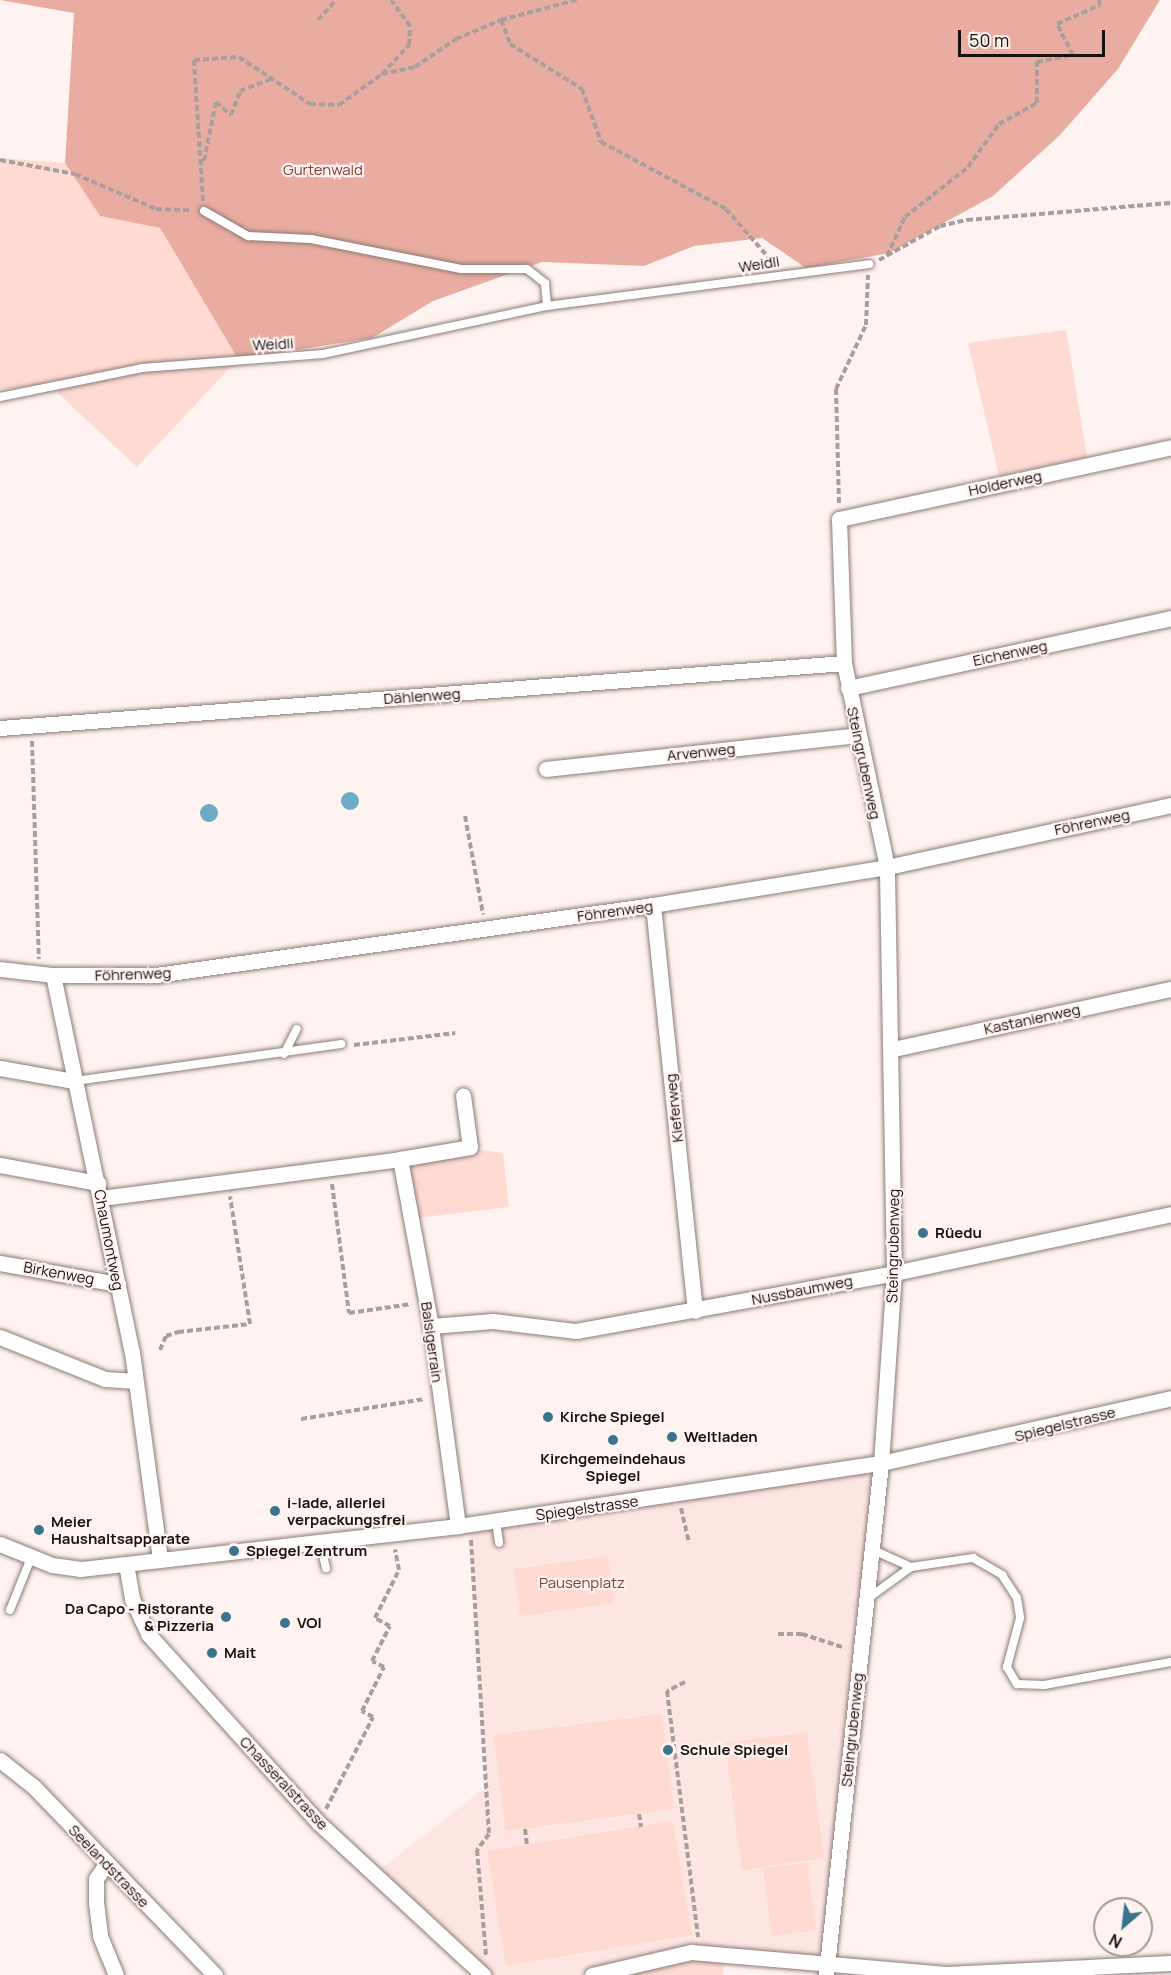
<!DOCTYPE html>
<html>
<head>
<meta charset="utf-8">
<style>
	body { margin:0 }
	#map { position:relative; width:1171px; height:1975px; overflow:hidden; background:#fef3f0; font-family:Manrope,sans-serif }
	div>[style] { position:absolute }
	.built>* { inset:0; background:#fde6e2 }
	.green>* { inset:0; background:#fedad3 }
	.forest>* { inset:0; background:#e9aca0 }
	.water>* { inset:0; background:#6babc4 }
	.round { border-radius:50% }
	.path>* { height:4px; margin-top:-2px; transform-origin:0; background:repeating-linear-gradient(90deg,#a89f9d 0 6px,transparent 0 9px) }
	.roads { filter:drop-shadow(0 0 2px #8b7a76) drop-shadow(0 0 2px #8b7a76) }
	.service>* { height:8px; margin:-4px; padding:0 4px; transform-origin:4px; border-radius:4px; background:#fff }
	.minor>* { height:15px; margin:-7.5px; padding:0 7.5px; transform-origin:7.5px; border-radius:7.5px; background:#fff }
	.dots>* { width:16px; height:16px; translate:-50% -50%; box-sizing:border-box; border:3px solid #fef3f0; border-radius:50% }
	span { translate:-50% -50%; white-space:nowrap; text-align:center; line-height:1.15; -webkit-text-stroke:4.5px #fef3f0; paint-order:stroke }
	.park-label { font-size:15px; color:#863c2f }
	.street-label { font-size:15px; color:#181110 }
	.poi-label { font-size:15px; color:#181110; font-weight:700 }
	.left { translate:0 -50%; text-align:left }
	.right { translate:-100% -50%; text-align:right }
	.north { position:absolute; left:1093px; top:1897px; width:60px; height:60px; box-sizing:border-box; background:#fef3f0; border:2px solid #a29996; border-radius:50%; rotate:208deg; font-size:16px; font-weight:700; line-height:24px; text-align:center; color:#181110 }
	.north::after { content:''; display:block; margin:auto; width:21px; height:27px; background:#3a758d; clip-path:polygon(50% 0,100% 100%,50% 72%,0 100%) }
	.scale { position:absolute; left:958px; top:30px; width:147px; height:27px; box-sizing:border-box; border:3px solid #181110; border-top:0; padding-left:8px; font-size:18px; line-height:21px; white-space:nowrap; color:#181110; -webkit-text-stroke:4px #fef3f0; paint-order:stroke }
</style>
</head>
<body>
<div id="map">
	<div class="built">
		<i style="clip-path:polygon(881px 1463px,827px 1966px,691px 1952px,592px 1975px,483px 1975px,373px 1875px,487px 1786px,469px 1524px)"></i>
	</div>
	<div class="green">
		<i style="clip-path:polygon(0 158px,65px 163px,100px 216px,160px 228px,238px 359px,137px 467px,49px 385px,0 389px)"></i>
		<i style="clip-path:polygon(1066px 330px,1087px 457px,999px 476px,968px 343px)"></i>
		<i style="clip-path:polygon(469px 1148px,503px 1153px,509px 1207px,408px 1219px,401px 1159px)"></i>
		<i style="clip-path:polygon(608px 1556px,615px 1603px,520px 1616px,514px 1569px)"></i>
		<i style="clip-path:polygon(662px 1714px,674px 1809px,506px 1831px,493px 1735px)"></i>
		<i style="clip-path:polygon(807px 1732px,824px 1858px,742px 1870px,725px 1743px)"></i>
		<i style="clip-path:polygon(673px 1821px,692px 1935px,506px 1966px,487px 1851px)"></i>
		<i style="clip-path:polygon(808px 1863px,816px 1930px,772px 1936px,763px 1868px)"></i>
		<i style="clip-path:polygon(725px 1956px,723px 1975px,592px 1975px,611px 1968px)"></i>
	</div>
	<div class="forest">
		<i style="clip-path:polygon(0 0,1160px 0,1118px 69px,1059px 136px,993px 196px,889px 253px,806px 268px,762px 238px,694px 246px,644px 266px,542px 262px,433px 301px,372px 338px,238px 359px,160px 228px,100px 216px,65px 163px,74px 13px)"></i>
	</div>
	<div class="water">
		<i class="round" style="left:341px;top:792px;width:18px;height:18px"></i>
		<i class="round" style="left:200px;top:804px;width:18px;height:18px"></i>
	</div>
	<div class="path">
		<i style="left:318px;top:20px;width:27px;rotate:-48deg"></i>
		<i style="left:501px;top:20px;width:26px;rotate:69deg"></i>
		<i style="left:510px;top:44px;width:85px;rotate:32deg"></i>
		<i style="left:582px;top:89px;width:56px;rotate:70.3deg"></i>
		<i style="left:601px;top:142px;width:142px;rotate:28.2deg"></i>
		<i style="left:726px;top:209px;width:74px;rotate:48.8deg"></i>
		<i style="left:382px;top:74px;width:34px;rotate:-12deg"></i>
		<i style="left:415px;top:67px;width:50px;rotate:-34.3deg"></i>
		<i style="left:456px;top:39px;width:49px;rotate:-22.9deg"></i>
		<i style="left:501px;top:20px;width:78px;rotate:-14.9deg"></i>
		<i style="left:0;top:160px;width:76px;rotate:10.6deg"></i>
		<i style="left:75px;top:174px;width:88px;rotate:23.4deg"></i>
		<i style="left:156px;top:209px;width:36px;rotate:2deg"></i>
		<i style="left:204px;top:161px;width:60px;rotate:-78.5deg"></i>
		<i style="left:216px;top:102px;width:20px;rotate:41deg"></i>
		<i style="left:231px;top:115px;width:26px;rotate:-69deg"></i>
		<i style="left:240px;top:91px;width:34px;rotate:-21deg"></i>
		<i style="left:203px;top:201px;width:141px;rotate:-93.7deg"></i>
		<i style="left:194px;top:60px;width:45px;rotate:-3.8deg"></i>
		<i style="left:239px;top:57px;width:85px;rotate:33.5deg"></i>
		<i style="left:310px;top:104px;width:29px;rotate:2deg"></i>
		<i style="left:339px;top:105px;width:53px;rotate:-35.8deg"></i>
		<i style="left:382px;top:74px;width:40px;rotate:-47deg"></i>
		<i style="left:409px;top:45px;width:19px;rotate:-87deg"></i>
		<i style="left:410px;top:26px;width:32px;rotate:-126deg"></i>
		<i style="left:887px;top:256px;width:43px;rotate:-65.2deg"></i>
		<i style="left:905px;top:217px;width:80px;rotate:-38.4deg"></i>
		<i style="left:968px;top:167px;width:53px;rotate:-54.2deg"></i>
		<i style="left:999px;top:124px;width:43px;rotate:-28.9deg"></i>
		<i style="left:1037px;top:103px;width:41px;rotate:-90deg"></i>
		<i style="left:1037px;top:62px;width:37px;rotate:-11deg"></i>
		<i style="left:1073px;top:55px;width:35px;rotate:-117deg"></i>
		<i style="left:1057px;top:24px;width:47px;rotate:-23.8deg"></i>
		<i style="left:1100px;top:5px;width:5px;rotate:-101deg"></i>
		<i style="left:879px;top:260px;width:70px;rotate:-29.1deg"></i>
		<i style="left:940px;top:226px;width:28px;rotate:-13deg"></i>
		<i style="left:967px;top:220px;width:205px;rotate:-4.8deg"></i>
		<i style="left:839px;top:503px;width:114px;rotate:-91.5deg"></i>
		<i style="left:836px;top:389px;width:71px;rotate:-64.9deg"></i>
		<i style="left:866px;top:325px;width:50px;rotate:-87.7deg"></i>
		<i style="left:32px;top:741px;width:218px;rotate:88.2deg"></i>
		<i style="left:465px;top:816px;width:100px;rotate:79.6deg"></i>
		<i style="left:354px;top:1045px;width:102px;rotate:-6.8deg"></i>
		<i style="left:332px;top:1184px;width:130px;rotate:82.5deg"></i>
		<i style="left:349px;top:1313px;width:63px;rotate:-8.3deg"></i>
		<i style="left:160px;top:1350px;width:15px;rotate:-67deg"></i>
		<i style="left:166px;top:1336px;width:13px;rotate:-18deg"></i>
		<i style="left:178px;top:1332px;width:72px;rotate:-6.3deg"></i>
		<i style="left:250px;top:1324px;width:129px;rotate:-98.9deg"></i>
		<i style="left:301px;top:1419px;width:125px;rotate:-9.2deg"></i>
		<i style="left:681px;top:1508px;width:36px;rotate:77deg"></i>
		<i style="left:471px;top:1540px;width:295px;rotate:86.5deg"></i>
		<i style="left:489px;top:1834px;width:20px;rotate:127deg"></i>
		<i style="left:477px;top:1850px;width:106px;rotate:85.1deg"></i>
		<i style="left:778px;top:1634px;width:24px"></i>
		<i style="left:802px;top:1634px;width:45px;rotate:18deg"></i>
		<i style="left:685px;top:1682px;width:20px;rotate:153deg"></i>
		<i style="left:667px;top:1691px;width:248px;rotate:82.8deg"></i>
		<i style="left:326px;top:1809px;width:103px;rotate:-62.9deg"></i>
		<i style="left:373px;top:1717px;width:13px;rotate:-151deg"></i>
		<i style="left:362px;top:1711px;width:49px;rotate:-63.4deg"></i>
		<i style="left:384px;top:1667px;width:13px;rotate:-153deg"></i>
		<i style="left:372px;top:1661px;width:39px;rotate:-63deg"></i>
		<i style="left:390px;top:1626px;width:17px;rotate:-152deg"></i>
		<i style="left:375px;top:1618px;width:54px;rotate:-63.4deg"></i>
		<i style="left:399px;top:1570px;width:21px;rotate:-101deg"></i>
		<i style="left:639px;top:1814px;width:13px;rotate:81deg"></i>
		<i style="left:525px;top:1829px;width:16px;rotate:83deg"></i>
	</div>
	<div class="roads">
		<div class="service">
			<i style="left:204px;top:211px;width:51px;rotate:29.6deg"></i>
			<i style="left:248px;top:236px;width:63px;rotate:2.7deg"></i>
			<i style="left:311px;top:239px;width:153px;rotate:11.3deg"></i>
			<i style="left:461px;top:269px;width:66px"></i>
			<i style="left:527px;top:269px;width:23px;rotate:38deg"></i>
			<i style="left:545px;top:283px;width:23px;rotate:85deg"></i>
			<i style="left:0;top:397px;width:145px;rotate:-11.5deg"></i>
			<i style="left:142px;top:368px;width:182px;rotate:-4.4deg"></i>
			<i style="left:323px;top:354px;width:229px;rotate:-12.1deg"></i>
			<i style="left:547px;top:306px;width:325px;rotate:-7.4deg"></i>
			<i style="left:284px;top:1054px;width:28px;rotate:-63deg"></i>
			<i style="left:75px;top:1081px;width:269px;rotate:-7.9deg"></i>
			<i style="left:496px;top:1521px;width:22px;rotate:82deg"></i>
			<i style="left:320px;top:1542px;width:27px;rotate:77deg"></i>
			<i style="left:871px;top:1549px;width:44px;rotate:24.2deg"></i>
			<i style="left:867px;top:1599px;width:54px;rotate:-36deg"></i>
			<i style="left:911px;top:1567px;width:63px;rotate:-8.3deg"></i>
			<i style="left:973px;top:1558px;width:34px;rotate:30deg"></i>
			<i style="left:1002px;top:1575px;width:27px;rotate:57deg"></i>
			<i style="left:1017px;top:1598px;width:20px;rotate:81deg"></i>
			<i style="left:1020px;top:1618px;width:51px;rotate:104.9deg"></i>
			<i style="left:1007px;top:1667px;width:20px;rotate:60deg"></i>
			<i style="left:1017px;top:1684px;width:27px;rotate:2deg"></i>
			<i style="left:1044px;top:1685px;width:129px;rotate:-10.3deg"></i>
			<i style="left:10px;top:1610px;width:56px;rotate:-68deg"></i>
		</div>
		<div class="minor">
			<i style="left:848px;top:688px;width:330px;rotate:-12.2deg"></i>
			<i style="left:0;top:728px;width:846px;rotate:-4.4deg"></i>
			<i style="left:546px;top:769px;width:313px;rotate:-6.2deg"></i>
			<i style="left:653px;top:905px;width:408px;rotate:84.1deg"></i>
			<i style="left:0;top:969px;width:53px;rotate:6.5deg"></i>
			<i style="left:53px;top:975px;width:385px;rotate:78.2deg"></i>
			<i style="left:132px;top:1352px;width:210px;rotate:82.3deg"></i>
			<i style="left:53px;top:975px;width:103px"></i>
			<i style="left:156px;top:975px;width:502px;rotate:-8.02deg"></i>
			<i style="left:653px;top:905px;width:237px;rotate:-9.2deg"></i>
			<i style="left:887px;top:867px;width:291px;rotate:-12.3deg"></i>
			<i style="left:893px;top:1049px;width:284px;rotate:-12.2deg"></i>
			<i style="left:0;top:1068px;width:74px;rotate:10.1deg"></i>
			<i style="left:400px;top:1159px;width:71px;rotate:-9.7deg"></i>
			<i style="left:470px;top:1147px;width:52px;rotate:-97.7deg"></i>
			<i style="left:0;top:1165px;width:100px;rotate:10.4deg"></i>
			<i style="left:101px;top:1198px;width:302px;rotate:-7.4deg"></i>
			<i style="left:400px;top:1159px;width:170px;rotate:79.5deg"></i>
			<i style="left:431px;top:1326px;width:202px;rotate:82.3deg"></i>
			<i style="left:0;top:1263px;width:120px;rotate:10.1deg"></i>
			<i style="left:431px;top:1326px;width:62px;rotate:-4.6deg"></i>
			<i style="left:493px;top:1321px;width:84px;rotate:6.9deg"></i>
			<i style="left:576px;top:1331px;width:323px;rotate:-10.3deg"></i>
			<i style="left:894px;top:1273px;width:283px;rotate:-12deg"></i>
			<i style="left:0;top:1337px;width:113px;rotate:21.8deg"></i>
			<i style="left:105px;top:1379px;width:30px;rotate:4deg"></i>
			<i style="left:0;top:1544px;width:56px;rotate:22deg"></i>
			<i style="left:52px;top:1565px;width:29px;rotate:8deg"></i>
			<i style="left:81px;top:1569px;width:379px;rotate:-6.5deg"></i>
			<i style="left:458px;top:1526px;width:428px;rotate:-8.5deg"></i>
			<i style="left:881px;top:1463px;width:297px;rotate:-12.6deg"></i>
			<i style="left:126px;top:1564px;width:36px;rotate:80deg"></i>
			<i style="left:132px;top:1599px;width:38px;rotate:65deg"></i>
			<i style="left:148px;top:1634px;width:255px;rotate:47.9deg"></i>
			<i style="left:319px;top:1823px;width:224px;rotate:42.8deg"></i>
			<i style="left:0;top:1760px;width:43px;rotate:38.5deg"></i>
			<i style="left:34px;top:1787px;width:261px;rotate:46.1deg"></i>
			<i style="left:107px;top:1863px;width:19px;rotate:125deg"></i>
			<i style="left:96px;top:1879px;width:23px;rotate:90deg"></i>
			<i style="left:96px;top:1902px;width:34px;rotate:83deg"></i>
			<i style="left:100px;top:1936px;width:42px;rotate:67.7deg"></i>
			<i style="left:592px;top:1975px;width:102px;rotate:-13.1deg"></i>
			<i style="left:691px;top:1952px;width:256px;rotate:4.9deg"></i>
			<i style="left:946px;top:1974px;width:225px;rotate:-2.8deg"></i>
			<i style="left:826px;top:1975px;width:515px;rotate:-83.87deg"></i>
			<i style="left:881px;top:1463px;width:190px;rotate:-86.1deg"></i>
			<i style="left:894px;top:1273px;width:406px;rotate:-91deg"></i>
			<i style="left:887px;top:867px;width:208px;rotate:-101.9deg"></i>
			<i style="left:844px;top:663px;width:144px;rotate:-92deg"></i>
			<i style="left:839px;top:519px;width:340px;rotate:-12.2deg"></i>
		</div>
	</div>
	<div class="dots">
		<i style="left:923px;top:1233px;background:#3a758d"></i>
		<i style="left:548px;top:1417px;background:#3a758d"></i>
		<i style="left:672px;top:1437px;background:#3a758d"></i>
		<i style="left:613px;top:1440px;background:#3a758d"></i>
		<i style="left:275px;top:1511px;background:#3a758d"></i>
		<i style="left:39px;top:1530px;background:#3a758d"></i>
		<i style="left:234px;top:1551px;background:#3a758d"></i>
		<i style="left:226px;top:1617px;background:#3a758d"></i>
		<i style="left:285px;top:1623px;background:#3a758d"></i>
		<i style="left:212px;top:1653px;background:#3a758d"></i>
		<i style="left:668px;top:1750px;background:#3a758d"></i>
	</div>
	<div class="park-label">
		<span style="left:323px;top:170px">Gurtenwald</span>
		<span style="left:582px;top:1583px">Pausenplatz</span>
	</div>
	<div class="street-label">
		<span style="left:759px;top:264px;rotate:-9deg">Weidli</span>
		<span style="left:273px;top:344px;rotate:-3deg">Weidli</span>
		<span style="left:1005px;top:483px;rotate:-12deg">Holderweg</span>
		<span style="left:1010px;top:653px;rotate:-12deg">Eichenweg</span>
		<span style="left:422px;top:696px;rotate:-4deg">Dählenweg</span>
		<span style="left:701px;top:752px;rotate:-6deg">Arvenweg</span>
		<span style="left:864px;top:763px;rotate:78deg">Steingrubenweg</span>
		<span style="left:1092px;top:822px;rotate:-12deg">Föhrenweg</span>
		<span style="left:615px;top:911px;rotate:-8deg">Föhrenweg</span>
		<span style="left:133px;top:974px;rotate:-2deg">Föhrenweg</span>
		<span style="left:1032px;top:1019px;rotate:-12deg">Kastanienweg</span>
		<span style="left:674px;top:1108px;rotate:-96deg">Kieferweg</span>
		<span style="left:109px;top:1240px;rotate:79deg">Chaumontweg</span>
		<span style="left:893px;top:1246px;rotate:-89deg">Steingrubenweg</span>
		<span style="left:59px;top:1273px;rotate:10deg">Birkenweg</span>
		<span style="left:802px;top:1290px;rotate:-11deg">Nussbaumweg</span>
		<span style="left:432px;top:1342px;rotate:82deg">Balsigerrain</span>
		<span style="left:1065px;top:1424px;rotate:-14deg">Spiegelstrasse</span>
		<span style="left:587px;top:1508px;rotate:-8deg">Spiegelstrasse</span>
		<span style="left:852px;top:1730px;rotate:-84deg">Steingrubenweg</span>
		<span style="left:284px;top:1783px;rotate:47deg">Chasseralstrasse</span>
		<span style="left:109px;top:1866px;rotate:46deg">Seelandstrasse</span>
	</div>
	<div class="poi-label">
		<span class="left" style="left:935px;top:1233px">Rüedu</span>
		<span class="left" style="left:560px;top:1417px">Kirche Spiegel</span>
		<span class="left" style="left:684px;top:1437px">Weltladen</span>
		<span style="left:613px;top:1467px">Kirchgemeindehaus<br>Spiegel</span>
		<span class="left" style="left:287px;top:1511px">i-lade, allerlei<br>verpackungsfrei</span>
		<span class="left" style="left:51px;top:1530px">Meier<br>Haushaltsapparate</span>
		<span class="left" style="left:246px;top:1551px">Spiegel Zentrum</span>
		<span class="right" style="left:214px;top:1617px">Da Capo - Ristorante<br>&amp; Pizzeria</span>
		<span class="left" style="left:297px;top:1623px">VOI</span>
		<span class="left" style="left:224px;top:1653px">Mait</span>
		<span class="left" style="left:680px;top:1750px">Schule Spiegel</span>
	</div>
	<div class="north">N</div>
	<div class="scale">50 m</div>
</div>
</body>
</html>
